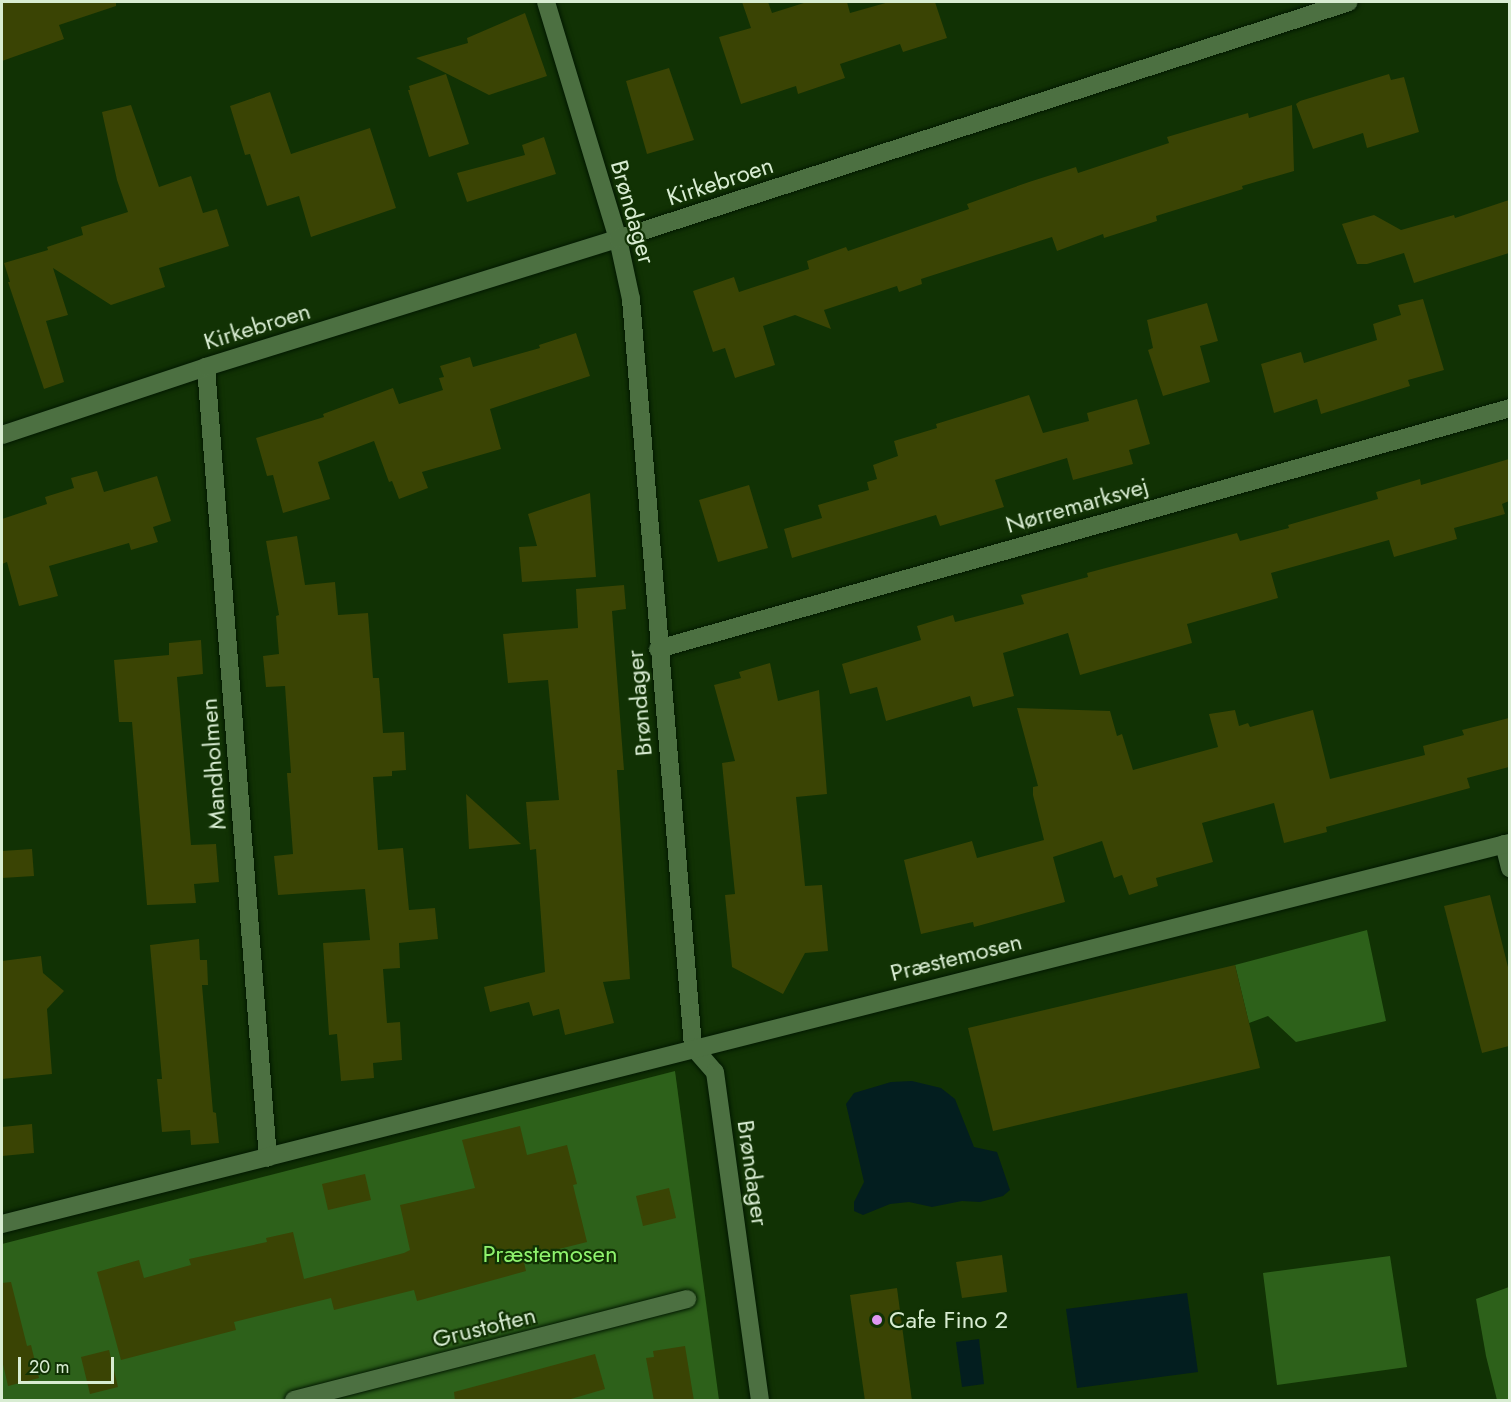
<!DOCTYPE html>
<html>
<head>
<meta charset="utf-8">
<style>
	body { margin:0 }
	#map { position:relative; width:1511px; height:1402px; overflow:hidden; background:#113204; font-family:Jost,sans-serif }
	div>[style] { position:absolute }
	.green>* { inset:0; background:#2d611a }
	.water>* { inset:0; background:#031e1f }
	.building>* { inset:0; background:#3a4404 }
	.roads { filter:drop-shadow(0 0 2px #021800) drop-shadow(0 0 2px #021800) }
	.minor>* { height:18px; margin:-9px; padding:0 9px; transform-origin:9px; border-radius:9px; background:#4c7041 }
	.dots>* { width:16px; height:16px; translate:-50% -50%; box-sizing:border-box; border:3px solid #113204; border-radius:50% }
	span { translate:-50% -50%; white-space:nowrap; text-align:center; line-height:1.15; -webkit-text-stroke:4.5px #113204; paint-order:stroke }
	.street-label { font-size:24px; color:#d8ecd2 }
	.park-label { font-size:24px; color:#8ff36d }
	.poi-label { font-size:24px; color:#d8ecd2 }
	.left { translate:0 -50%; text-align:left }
	.frame { position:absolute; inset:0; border:3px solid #d8ecd2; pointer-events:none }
	.scale { position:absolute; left:18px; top:1357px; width:96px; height:27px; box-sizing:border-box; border:3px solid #d8ecd2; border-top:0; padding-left:8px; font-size:18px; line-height:21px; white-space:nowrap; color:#d8ecd2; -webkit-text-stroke:4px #113204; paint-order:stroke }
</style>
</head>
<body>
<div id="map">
	<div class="green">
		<i style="clip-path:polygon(1367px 930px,1386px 1021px,1296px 1042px,1268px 1016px,1249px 1023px,1235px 965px)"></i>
		<i style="clip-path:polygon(675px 1071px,719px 1400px,2px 1400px,2px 1244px)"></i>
		<i style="clip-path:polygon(1390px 1256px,1407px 1367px,1277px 1385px,1263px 1273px)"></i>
		<i style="clip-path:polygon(1509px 1287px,1509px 1400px,1497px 1400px,1486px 1356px,1476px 1299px)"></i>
	</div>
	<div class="water">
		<i style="clip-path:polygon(912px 1081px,941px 1088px,955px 1099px,974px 1147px,997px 1152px,1010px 1190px,1003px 1196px,980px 1202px,962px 1201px,932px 1207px,909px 1202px,890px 1204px,863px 1215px,854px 1211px,854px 1202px,864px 1182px,846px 1104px,854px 1093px,891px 1082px)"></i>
		<i style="clip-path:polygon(1187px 1293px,1198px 1372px,1077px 1388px,1066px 1309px)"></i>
		<i style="clip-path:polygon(979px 1339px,984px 1384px,962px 1387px,956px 1342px)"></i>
	</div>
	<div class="building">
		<i style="clip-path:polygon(2px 2px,116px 2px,116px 6px,59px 25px,64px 39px,2px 61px)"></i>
		<i style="clip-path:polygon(742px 2px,768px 2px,772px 13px,807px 2px,847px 2px,850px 13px,889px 2px,935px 2px,947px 38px,903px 52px,900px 44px,840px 64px,845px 78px,798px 94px,796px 86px,741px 104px,719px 37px,751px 28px)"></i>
		<i style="clip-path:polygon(525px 13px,547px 76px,489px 95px,416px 58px,468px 43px,467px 38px)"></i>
		<i style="clip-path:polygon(669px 68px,694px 140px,647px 154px,626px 81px)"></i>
		<i style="clip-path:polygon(446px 74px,469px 144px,429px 157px,408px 90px,410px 90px,409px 86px)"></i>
		<i style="clip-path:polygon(1389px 74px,1391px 80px,1404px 77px,1419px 132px,1367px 148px,1363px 133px,1313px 149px,1296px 104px,1300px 101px)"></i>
		<i style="clip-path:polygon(270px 92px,291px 154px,370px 128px,396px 208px,311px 237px,299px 196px,267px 206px,250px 154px,245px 155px,230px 106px)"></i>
		<i style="clip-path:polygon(131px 105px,159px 187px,191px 176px,203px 213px,217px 209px,229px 246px,159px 268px,165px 287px,111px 305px,53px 268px,68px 315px,46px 321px,64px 382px,44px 389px,8px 282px,10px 282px,4px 263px,48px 250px,47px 247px,83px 235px,81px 227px,128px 212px,117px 180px,102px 112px)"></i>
		<i style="clip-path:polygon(1292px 105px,1294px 171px,1242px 186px,1243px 189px,1156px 216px,1157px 221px,1104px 238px,1103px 234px,1057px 251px,1052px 237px,921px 279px,922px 284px,899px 292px,897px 286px,824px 310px,831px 329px,795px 315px,763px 326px,775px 365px,735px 378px,725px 348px,713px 352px,693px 291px,734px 277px,739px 292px,809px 269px,807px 261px,846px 247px,848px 251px,969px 209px,967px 204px,1029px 182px,1076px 167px,1078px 173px,1169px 143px,1167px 137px,1248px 113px,1249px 118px)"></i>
		<i style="clip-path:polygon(544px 137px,556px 174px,467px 202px,457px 173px,525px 155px,522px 145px)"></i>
		<i style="clip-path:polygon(1509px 200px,1509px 253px,1414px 283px,1404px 253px,1367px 264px,1357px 264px,1342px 224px,1374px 215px,1401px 230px,1454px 215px,1455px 218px)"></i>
		<i style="clip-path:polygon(1423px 299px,1444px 370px,1408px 380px,1410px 386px,1321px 414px,1317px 399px,1274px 413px,1261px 364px,1301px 352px,1304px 363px,1377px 340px,1373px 324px,1401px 315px,1398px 305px)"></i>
		<i style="clip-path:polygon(1207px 303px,1218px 341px,1200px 346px,1210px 382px,1163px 396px,1148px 350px,1153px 348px,1147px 320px)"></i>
		<i style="clip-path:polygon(576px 333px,590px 376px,490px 409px,501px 449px,422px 472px,428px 488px,399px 499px,392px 481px,389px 482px,374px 441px,318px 462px,330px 499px,283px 513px,273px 475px,267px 476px,256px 438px,324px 417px,323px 414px,393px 388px,399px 404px,443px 390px,439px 378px,444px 377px,440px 366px,470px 357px,473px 367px,540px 348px,539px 345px)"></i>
		<i style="clip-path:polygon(1029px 395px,1043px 433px,1089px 421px,1087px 413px,1137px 399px,1150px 444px,1129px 450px,1133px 464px,1073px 480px,1067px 458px,995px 480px,1004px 507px,940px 526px,936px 515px,792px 558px,784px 529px,822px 518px,818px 505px,869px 490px,867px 482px,877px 479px,873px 465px,898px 456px,894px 441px,937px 428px,936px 424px)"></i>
		<i style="clip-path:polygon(1509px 459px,1509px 501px,1502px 504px,1505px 514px,1454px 528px,1457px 539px,1394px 557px,1389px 540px,1271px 573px,1278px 598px,1187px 624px,1192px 643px,1080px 675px,1068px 633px,1003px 653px,1014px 696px,973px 707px,970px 696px,886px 721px,877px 687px,850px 694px,842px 664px,921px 640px,917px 626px,953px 615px,955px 622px,1024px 604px,1021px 595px,1088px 577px,1087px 573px,1237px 533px,1240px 541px,1289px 528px,1288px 525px,1378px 499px,1376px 492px,1420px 479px,1421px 485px)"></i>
		<i style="clip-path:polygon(97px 471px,104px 492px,157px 476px,171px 521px,153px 527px,158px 542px,131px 550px,129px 543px,49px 566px,58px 596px,19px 606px,7px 562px,2px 564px,2px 519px,47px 504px,45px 497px,74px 488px,71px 478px)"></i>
		<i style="clip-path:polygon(749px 485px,768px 548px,718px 562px,699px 500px)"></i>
		<i style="clip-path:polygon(590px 493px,596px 577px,522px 582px,519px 547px,537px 546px,528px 514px)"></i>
		<i style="clip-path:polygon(297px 536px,305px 585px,335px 582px,338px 615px,368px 613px,373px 678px,379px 678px,383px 733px,404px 732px,406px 770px,392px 771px,392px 776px,373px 777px,378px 850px,403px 848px,409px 910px,435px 908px,438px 939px,399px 943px,400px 968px,383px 969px,387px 1023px,400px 1022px,402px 1060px,373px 1063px,374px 1078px,341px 1081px,337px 1034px,329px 1035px,323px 943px,370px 940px,365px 889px,278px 895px,274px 856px,293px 854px,287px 773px,291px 773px,285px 686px,266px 687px,263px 656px,279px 654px,276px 616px,279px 615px,266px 541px)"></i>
		<i style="clip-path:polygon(624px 585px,626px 609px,612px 611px,624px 770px,617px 770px,630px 979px,603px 982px,614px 1023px,565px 1035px,559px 1009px,533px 1016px,529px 1002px,490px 1012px,484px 987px,545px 972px,536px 849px,530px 850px,526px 802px,559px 800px,548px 680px,508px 683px,503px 634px,578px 628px,576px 589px)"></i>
		<i style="clip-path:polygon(201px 640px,203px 674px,177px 677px,191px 845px,216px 844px,219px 882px,194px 884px,196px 903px,147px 905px,132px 722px,119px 722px,114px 660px,169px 655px,169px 643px)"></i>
		<i style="clip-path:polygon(770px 663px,778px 701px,819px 690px,827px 794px,796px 797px,805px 886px,822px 885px,828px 951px,805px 953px,783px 994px,732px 967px,725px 895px,735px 894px,722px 763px,735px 761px,714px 685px,741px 678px,739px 672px)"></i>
		<i style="clip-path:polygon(1017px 708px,1110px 711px,1117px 736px,1122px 734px,1133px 770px,1218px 747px,1209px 714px,1235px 710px,1239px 726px,1248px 723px,1250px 727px,1313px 710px,1330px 779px,1425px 755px,1423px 746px,1464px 735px,1462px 730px,1509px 718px,1509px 767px,1467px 778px,1470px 788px,1326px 827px,1327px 832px,1284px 843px,1274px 803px,1202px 823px,1213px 862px,1156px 878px,1158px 886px,1129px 895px,1122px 875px,1114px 878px,1102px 841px,1053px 857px,1065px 902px,974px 927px,973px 922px,921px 934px,904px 860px,972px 841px,977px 858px,1044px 840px,1033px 795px,1033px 787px,1038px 786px)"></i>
		<i style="clip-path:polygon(466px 794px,521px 844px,469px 849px)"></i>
		<i style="clip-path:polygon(32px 849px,34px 876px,2px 878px,2px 851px)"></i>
		<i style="clip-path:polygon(1490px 895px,1509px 971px,1509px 1046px,1482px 1053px,1444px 906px)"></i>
		<i style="clip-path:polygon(199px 939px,200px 960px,207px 960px,208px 985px,202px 985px,213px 1112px,216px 1113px,219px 1143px,191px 1145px,190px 1130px,162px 1132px,157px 1079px,162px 1079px,150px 945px)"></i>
		<i style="clip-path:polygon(41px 956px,43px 973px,64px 991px,47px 1009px,52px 1074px,2px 1079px,2px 961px)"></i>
		<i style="clip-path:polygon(1235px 965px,1260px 1068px,993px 1131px,968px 1028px)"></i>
		<i style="clip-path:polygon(32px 1124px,34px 1153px,2px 1156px,2px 1127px)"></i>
		<i style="clip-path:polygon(520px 1126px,527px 1155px,567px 1145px,577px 1184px,573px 1185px,587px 1242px,523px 1258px,526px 1271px,417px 1301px,414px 1290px,334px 1310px,331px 1298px,234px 1322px,236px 1330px,121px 1360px,97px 1272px,139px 1260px,144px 1278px,191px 1265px,189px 1259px,267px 1242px,266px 1238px,293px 1232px,304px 1279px,404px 1253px,410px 1250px,400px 1205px,475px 1188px,462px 1140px)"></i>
		<i style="clip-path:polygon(365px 1174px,371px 1200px,328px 1210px,322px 1184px)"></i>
		<i style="clip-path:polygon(669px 1188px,676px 1218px,643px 1226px,636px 1196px)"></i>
		<i style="clip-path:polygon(1002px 1255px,1007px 1292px,962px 1298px,956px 1262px)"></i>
		<i style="clip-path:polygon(11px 1282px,27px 1346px,31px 1345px,39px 1378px,8px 1386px,2px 1360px,2px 1283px)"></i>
		<i style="clip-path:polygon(897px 1288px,912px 1401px,865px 1401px,850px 1295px)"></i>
		<i style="clip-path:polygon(685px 1346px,694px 1401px,654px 1401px,646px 1358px,654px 1357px,653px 1351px)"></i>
		<i style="clip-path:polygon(109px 1350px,118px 1387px,90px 1394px,81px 1357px)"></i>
		<i style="clip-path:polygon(595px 1354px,605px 1389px,564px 1401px,455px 1401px,454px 1392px)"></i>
	</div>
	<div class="roads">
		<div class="minor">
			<i style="left:546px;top:2px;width:248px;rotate:73.1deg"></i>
			<i style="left:618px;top:239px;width:61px;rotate:77.8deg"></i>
			<i style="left:631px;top:299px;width:751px;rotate:85.26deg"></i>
			<i style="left:693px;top:1047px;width:33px;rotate:49deg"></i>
			<i style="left:715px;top:1072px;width:331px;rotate:82.2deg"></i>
			<i style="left:206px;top:367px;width:793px;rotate:85.52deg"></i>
			<i style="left:2px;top:435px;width:215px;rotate:-18.4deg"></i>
			<i style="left:206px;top:367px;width:431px;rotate:-17.3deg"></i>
			<i style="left:618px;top:239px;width:768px;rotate:-17.96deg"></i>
			<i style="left:658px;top:649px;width:885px;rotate:-15.79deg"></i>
			<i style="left:1504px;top:844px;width:25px;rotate:76deg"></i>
			<i style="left:2px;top:1224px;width:1555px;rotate:-14.18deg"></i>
			<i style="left:294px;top:1400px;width:406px;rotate:-14.4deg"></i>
		</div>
	</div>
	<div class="dots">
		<i style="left:877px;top:1320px;background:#de98f2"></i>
	</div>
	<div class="street-label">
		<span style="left:720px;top:181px;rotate:-18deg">Kirkebroen</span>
		<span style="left:633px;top:212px;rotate:74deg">Brøndager</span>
		<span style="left:257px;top:326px;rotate:-17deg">Kirkebroen</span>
		<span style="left:1077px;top:505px;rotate:-16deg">Nørremarksvej</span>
		<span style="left:639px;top:703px;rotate:-95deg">Brøndager</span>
		<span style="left:213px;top:764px;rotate:-94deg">Mandholmen</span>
		<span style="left:956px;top:957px;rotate:-14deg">Præstemosen</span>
		<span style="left:753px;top:1173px;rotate:82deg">Brøndager</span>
		<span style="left:484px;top:1327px;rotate:-14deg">Grustoften</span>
	</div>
	<div class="park-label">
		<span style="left:550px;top:1254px">Præstemosen</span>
	</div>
	<div class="poi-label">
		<span class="left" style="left:889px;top:1320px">Cafe Fino 2</span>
	</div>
	<div class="frame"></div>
	<div class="scale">20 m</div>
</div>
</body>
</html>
